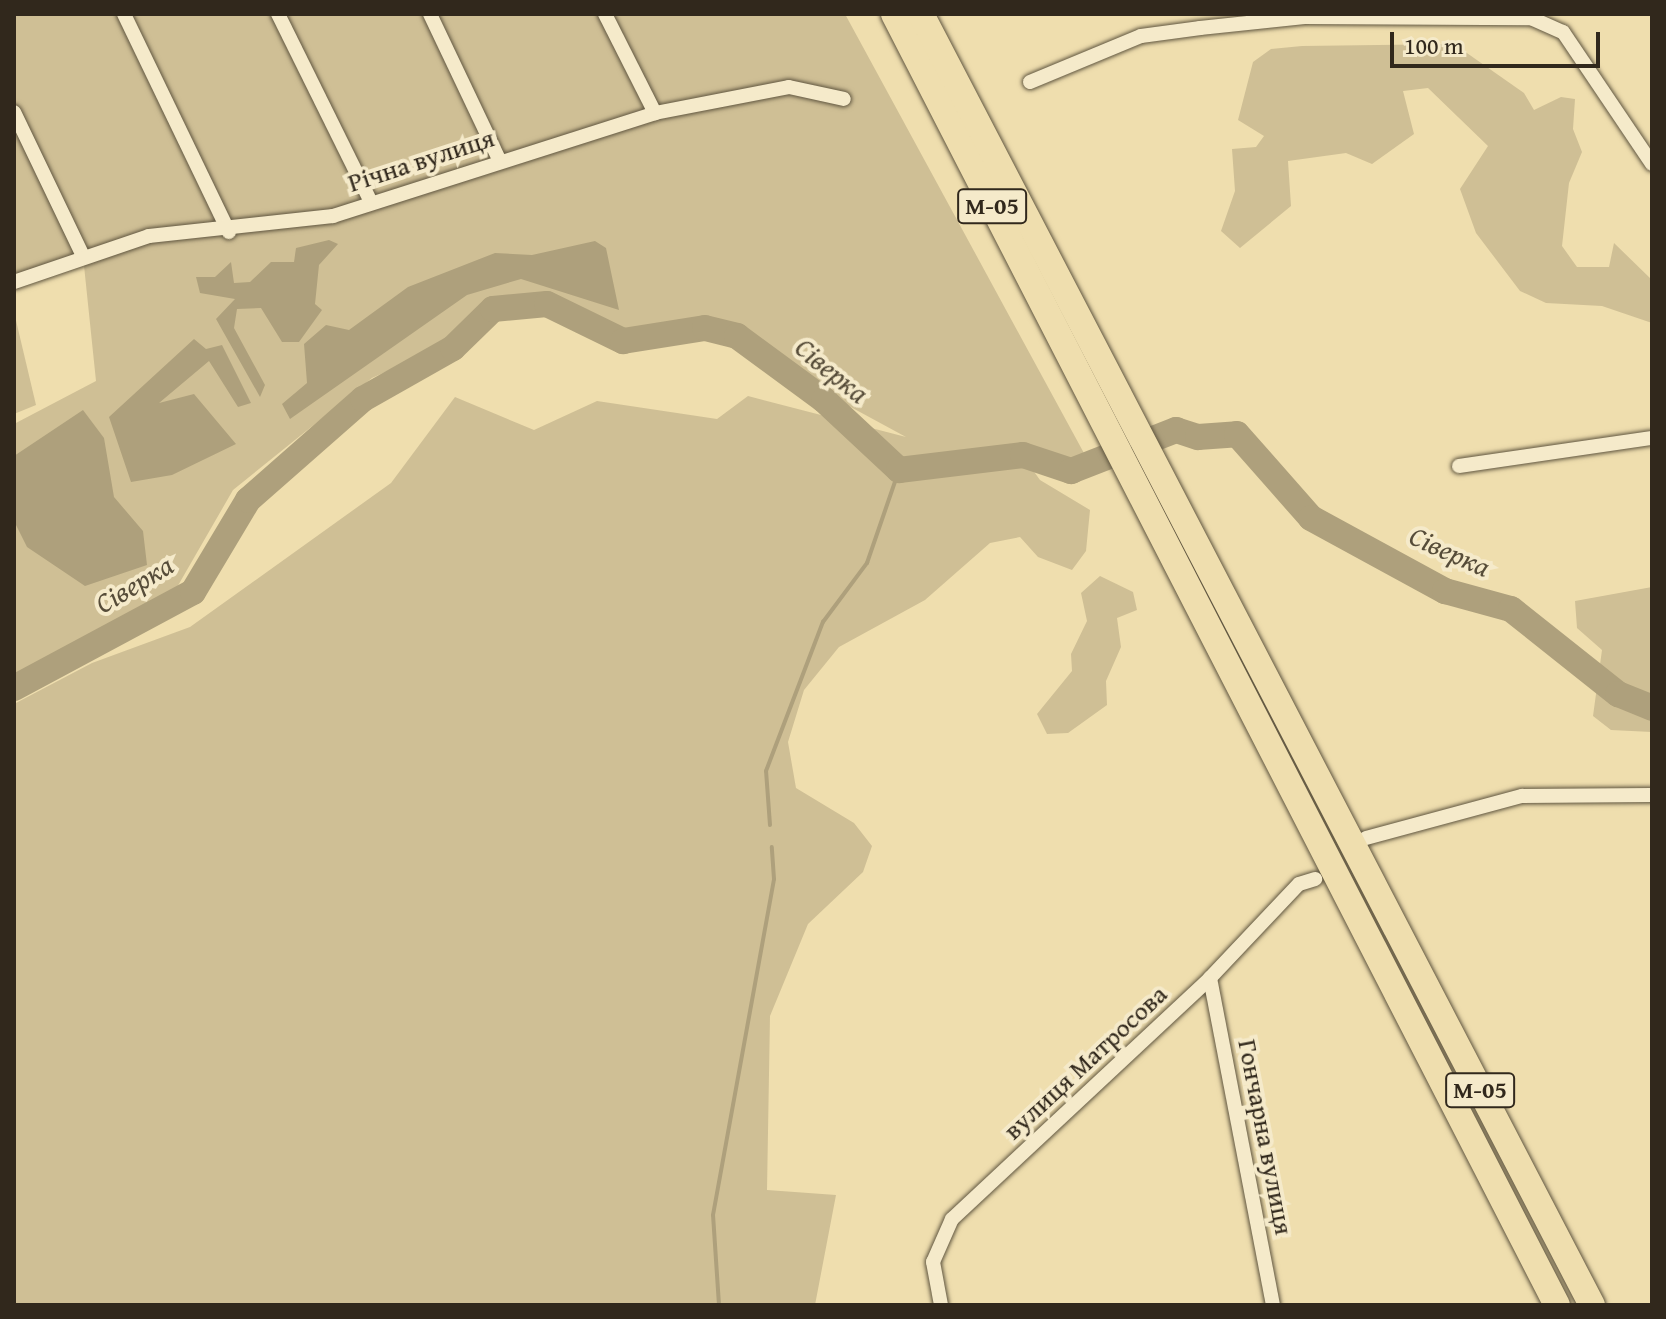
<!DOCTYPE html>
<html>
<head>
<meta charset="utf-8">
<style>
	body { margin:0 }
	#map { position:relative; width:1666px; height:1319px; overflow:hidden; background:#efdeae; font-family:"Gentium Book Plus",serif }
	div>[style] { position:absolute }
	.green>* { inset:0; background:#cfbf95 }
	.water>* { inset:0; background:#aea07c }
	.stream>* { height:4px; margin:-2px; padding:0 2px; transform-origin:2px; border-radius:2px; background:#aea07c }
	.river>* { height:26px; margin:-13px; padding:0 13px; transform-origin:13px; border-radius:13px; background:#aea07c }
	.roads { filter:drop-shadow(0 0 2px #605640) drop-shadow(0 0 2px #605640) }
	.street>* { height:14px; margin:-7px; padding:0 7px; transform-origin:7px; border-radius:7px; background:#f5eaca }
	.highway>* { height:26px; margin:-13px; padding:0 13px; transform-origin:13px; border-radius:13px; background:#efdeae }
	span { translate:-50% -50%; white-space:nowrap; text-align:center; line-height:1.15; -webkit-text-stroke:8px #f5eaca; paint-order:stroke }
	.shield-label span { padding:2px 6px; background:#f5eaca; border:2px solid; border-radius:6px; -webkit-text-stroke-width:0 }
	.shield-label { font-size:24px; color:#31281c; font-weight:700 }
	.street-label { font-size:26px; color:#31281c }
	.water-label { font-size:28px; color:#564c39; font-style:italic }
	.frame { position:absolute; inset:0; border:16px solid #31281c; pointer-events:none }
	.scale { position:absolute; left:1390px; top:32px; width:210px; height:36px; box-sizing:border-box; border:4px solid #31281c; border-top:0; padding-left:10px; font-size:24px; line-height:28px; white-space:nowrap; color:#31281c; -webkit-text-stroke:6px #f5eaca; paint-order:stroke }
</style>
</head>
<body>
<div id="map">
	<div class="green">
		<i style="clip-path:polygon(14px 14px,845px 14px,1085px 455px,1071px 471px,1027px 462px,1040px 480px,1090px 510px,1086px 551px,1072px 570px,1038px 557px,1020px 537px,990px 543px,925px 600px,839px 647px,804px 690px,788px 742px,796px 788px,854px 823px,872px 846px,863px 872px,808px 924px,770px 1016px,767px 1190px,836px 1195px,815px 1305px,14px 1305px,14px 704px,92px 663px,190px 627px,391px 483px,455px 397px,534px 430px,597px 401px,717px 419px,748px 396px,906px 437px,847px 405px,752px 336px,708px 321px,626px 330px,546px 295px,492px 297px,431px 351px,372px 378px,233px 490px,176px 589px,14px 678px,14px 424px,96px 381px,83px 256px,14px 282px)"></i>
		<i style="clip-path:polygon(1454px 44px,1524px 93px,1534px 110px,1561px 97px,1575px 99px,1573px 129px,1582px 152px,1569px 183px,1562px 246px,1577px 267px,1609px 267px,1614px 243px,1652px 280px,1652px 323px,1602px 306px,1546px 303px,1520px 291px,1476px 233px,1460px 189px,1488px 146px,1428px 88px,1403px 91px,1414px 134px,1372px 164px,1346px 153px,1288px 161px,1291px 206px,1240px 248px,1221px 231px,1235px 191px,1232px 149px,1256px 147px,1264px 136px,1238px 120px,1253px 62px,1271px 49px,1302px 46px)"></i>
		<i style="clip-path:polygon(14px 312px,36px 405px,14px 414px)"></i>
		<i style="clip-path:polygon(1100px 576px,1133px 592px,1137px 610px,1117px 618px,1121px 647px,1106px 681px,1107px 705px,1068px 733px,1047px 734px,1037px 714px,1072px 671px,1071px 654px,1087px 621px,1081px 593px)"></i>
		<i style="clip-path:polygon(1652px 587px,1652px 732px,1611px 730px,1593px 716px,1602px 650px,1577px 628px,1575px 601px)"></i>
	</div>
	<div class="water">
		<i style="clip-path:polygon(329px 240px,338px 244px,319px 265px,315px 304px,322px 310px,299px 342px,282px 342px,261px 308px,237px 309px,234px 328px,265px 385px,260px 397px,216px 319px,235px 299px,200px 293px,196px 277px,215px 277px,231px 262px,234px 283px,250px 282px,271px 262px,294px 262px,296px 248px)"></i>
		<i style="clip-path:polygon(595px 241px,606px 248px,619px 310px,521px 279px,467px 295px,290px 419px,282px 404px,307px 383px,304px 344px,326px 325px,349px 330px,408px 287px,495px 253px,532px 255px)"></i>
		<i style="clip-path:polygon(194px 339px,206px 349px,222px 345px,251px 403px,238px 407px,209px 361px,159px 403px,194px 394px,236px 444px,172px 475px,131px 482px,109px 417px)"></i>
		<i style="clip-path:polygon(83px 410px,104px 438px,114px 497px,143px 531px,147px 565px,85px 586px,27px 547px,14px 521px,14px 456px)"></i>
	</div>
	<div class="stream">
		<i style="left:770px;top:825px;width:54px;rotate:-94.2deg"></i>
		<i style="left:766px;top:771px;width:160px;rotate:-69.1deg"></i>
		<i style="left:823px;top:622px;width:74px;rotate:-53.3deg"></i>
		<i style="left:867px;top:563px;width:98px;rotate:-71deg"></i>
		<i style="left:719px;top:1305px;width:90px;rotate:-93.8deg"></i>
		<i style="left:713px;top:1215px;width:341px;rotate:-79.7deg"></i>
		<i style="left:774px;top:879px;width:32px;rotate:-94deg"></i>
	</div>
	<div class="river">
		<i style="left:14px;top:688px;width:203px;rotate:-28.2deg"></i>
		<i style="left:193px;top:592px;width:107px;rotate:-59.1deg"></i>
		<i style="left:248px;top:500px;width:153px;rotate:-41.3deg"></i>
		<i style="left:363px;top:399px;width:103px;rotate:-29.5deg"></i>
		<i style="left:453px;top:348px;width:56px;rotate:-44.3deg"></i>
		<i style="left:493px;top:309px;width:54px;rotate:-5.3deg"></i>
		<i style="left:547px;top:304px;width:85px;rotate:26deg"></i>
		<i style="left:623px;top:341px;width:83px;rotate:-9deg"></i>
		<i style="left:705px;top:328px;width:33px;rotate:14deg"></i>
		<i style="left:737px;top:336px;width:108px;rotate:36.3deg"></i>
		<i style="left:824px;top:400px;width:103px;rotate:43deg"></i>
		<i style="left:899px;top:470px;width:125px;rotate:-6.9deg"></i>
		<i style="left:1023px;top:455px;width:51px;rotate:18.4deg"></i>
		<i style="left:1071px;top:471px;width:113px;rotate:-21.3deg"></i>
		<i style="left:1176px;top:430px;width:23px;rotate:18deg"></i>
		<i style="left:1198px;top:437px;width:39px;rotate:-4deg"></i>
		<i style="left:1237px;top:434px;width:112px;rotate:48.6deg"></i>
		<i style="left:1311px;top:518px;width:153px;rotate:28.6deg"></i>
		<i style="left:1445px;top:591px;width:68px;rotate:15.3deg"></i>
		<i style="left:1511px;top:609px;width:137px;rotate:38.5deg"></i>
		<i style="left:1618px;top:694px;width:37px;rotate:22deg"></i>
	</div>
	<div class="roads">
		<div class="street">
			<i style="left:124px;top:14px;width:242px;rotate:64.3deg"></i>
			<i style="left:278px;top:14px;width:208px;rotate:63.7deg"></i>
			<i style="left:430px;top:14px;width:161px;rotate:64.6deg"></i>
			<i style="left:605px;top:14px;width:111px;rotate:63.2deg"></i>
			<i style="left:1030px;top:82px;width:120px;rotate:-22.5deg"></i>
			<i style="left:1141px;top:36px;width:60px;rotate:-7.7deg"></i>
			<i style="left:1200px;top:28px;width:105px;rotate:-6deg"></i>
			<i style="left:1304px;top:17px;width:227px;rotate:0.3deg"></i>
			<i style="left:1531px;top:18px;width:35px;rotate:24deg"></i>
			<i style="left:1563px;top:32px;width:159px;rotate:56deg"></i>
			<i style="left:14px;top:112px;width:160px;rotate:64.4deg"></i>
			<i style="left:14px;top:282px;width:143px;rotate:-18.8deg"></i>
			<i style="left:149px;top:236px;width:185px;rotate:-6.2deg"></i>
			<i style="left:333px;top:216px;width:338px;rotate:-17.7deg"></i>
			<i style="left:655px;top:113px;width:136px;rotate:-11deg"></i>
			<i style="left:789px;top:87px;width:56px;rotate:12.3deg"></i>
			<i style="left:1459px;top:466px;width:195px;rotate:-8.3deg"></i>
			<i style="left:1366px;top:838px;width:162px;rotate:-15.1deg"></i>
			<i style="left:1522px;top:796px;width:130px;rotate:-0.4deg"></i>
			<i style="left:1210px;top:978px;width:333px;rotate:79.1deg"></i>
			<i style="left:941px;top:1305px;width:44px;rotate:-100.5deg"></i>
			<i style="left:933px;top:1262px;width:47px;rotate:-66.2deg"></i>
			<i style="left:952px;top:1219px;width:353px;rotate:-43deg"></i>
			<i style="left:1210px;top:978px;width:129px;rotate:-46.6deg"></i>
			<i style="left:1299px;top:884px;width:17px;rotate:-17deg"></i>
		</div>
		<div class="highway">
			<i style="left:894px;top:14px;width:1451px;rotate:62.82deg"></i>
			<i style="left:921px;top:14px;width:1455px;rotate:62.54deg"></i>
		</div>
	</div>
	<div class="shield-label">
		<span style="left:992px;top:206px">М-05</span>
		<span style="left:1480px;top:1090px">М-05</span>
	</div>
	<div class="street-label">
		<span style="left:421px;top:160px;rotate:-18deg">Річна вулиця</span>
		<span style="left:1085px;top:1062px;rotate:-43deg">вулиця Матросова</span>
		<span style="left:1266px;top:1137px;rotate:79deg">Гончарна вулиця</span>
	</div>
	<div class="water-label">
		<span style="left:832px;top:370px;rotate:39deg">Сіверка</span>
		<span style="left:1450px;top:551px;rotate:24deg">Сіверка</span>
		<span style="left:134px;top:584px;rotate:-31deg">Сіверка</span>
	</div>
	<div class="frame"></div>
	<div class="scale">100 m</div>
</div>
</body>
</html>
